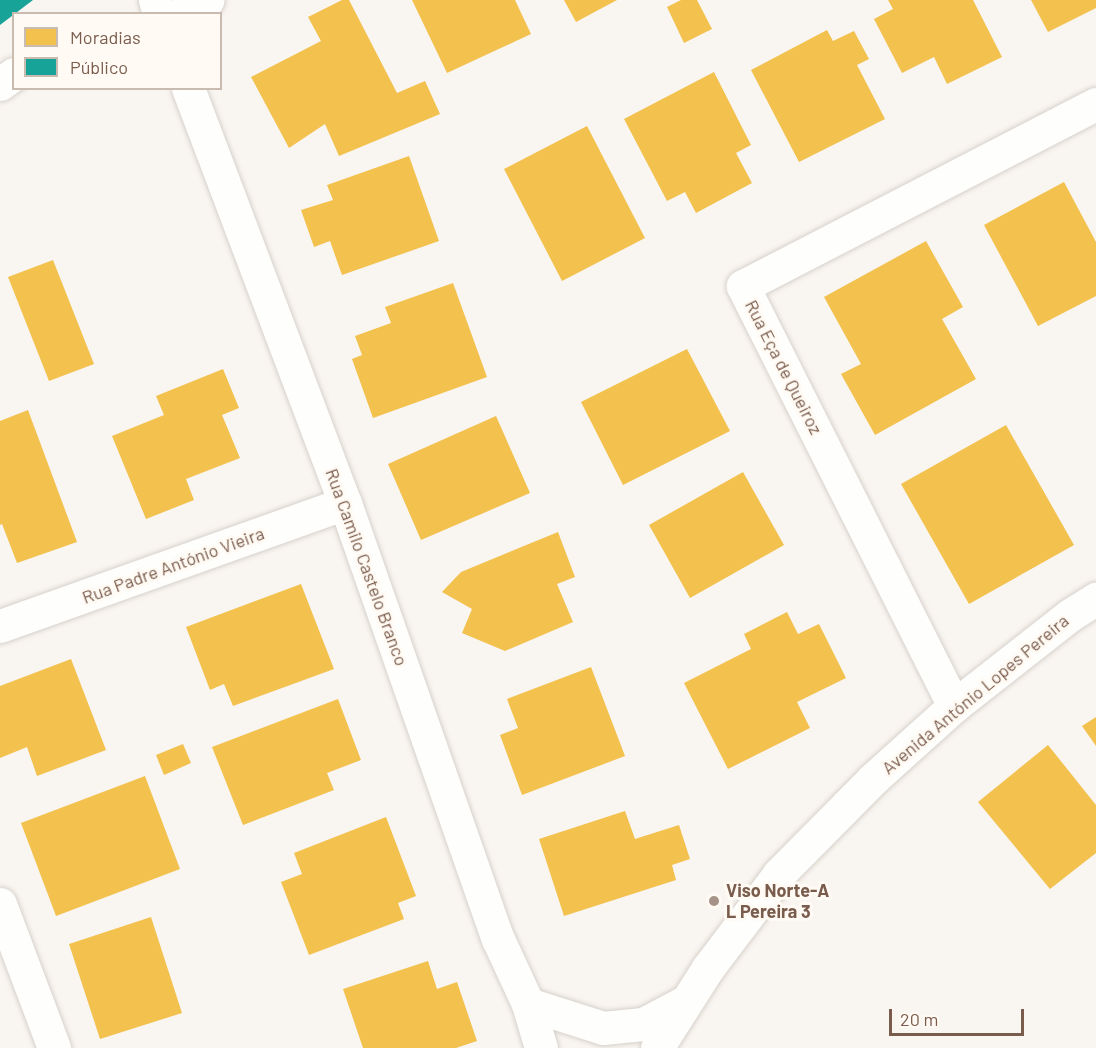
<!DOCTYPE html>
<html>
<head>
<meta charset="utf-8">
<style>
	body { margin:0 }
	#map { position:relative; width:1096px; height:1048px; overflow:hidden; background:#f9f5f0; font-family:Barlow,sans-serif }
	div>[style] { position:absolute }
	.homes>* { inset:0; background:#f2c14e }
	.public>* { inset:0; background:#17a398 }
	.roads { filter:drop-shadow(0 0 2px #d7d1cb) drop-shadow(0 0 2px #d7d1cb) }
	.minor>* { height:33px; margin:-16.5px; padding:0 16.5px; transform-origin:16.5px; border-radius:16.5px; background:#fefefd }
	.dots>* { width:16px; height:16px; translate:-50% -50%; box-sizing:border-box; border:3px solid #fffaf3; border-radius:50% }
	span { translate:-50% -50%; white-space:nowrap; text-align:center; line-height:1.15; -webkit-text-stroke:6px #fffaf3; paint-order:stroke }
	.street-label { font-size:18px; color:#7a5c4d }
	.poi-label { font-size:18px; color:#7a5c4d; font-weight:700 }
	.left { translate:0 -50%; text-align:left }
	.legend { position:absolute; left:12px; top:12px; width:210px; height:78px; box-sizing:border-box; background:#fffaf3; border:2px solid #cabbb1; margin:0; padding:8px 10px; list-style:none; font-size:18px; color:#7a5c4d }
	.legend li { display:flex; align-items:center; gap:12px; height:30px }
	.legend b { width:30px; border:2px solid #cabbb1 }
	.scale { position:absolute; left:889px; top:1009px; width:135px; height:27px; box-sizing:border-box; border:3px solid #7a5c4d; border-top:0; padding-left:8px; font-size:18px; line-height:21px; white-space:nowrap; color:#7a5c4d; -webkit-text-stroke:4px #fffaf3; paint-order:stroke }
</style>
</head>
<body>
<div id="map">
	<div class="homes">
		<i style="clip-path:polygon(342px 0,349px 0,397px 93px,425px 81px,440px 114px,339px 156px,325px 124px,289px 148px,251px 77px,321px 41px,308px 17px)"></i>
		<i style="clip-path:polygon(412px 0,515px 0,531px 34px,447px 73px)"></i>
		<i style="clip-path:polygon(564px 0,617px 0,576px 22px)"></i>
		<i style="clip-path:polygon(681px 0,697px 0,712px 29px,684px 43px,667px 7px)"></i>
		<i style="clip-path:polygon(888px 0,973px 0,1002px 57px,947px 84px,934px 57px,902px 73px,874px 19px,893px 9px)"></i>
		<i style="clip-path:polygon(1031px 0,1096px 0,1096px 8px,1048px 32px)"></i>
		<i style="clip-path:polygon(827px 30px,833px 41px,854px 31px,869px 59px,857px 65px,885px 119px,799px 162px,751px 70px)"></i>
		<i style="clip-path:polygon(714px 72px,751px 145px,736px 153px,752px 183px,696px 213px,685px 192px,667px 201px,624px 119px)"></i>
		<i style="clip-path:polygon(587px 126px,645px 238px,562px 281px,504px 169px)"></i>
		<i style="clip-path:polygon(409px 156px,439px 241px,342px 275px,330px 241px,314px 247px,301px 210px,333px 200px,327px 185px)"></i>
		<i style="clip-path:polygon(1064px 182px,1096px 242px,1096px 296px,1038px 326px,984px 225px)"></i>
		<i style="clip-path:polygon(926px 241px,963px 307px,942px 319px,976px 379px,875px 435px,841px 374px,861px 364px,824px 297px)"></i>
		<i style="clip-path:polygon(53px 260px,94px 364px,49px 381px,8px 277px)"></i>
		<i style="clip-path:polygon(453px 283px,487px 377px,373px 418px,352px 359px,362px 355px,355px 336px,391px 323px,385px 307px)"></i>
		<i style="clip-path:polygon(687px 349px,730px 431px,623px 485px,581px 402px)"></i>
		<i style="clip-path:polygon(223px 369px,239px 408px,222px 415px,240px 458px,186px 479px,194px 500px,146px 519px,112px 436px,164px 415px,156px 396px)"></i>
		<i style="clip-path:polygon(28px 410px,77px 542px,17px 563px,2px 524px,0 525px,0 421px)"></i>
		<i style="clip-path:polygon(496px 416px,530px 493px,421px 540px,388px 464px)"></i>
		<i style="clip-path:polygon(1006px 425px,1074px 545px,969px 604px,901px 484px)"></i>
		<i style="clip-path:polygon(743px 472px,784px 545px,690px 598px,649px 525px)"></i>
		<i style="clip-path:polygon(558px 532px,575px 577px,557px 584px,573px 622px,505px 651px,462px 633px,472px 609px,442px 592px,461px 572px)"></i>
		<i style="clip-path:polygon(301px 584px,334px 669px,233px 706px,224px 684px,210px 690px,186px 627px)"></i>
		<i style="clip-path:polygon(787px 612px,798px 634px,819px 624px,846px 678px,797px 702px,810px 728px,728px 769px,684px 683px,751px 649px,744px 634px)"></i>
		<i style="clip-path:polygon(71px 659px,106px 750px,37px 776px,27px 747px,0 758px,0 686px)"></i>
		<i style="clip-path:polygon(591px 667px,625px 756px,522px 795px,500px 735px,518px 728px,507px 699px)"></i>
		<i style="clip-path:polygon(338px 699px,361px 760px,327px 773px,334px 790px,243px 825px,212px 747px)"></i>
		<i style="clip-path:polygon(1096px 717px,1096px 746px,1082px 726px)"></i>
		<i style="clip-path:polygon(183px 744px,191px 763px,164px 775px,156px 755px)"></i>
		<i style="clip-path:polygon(1048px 745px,1096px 805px,1096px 853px,1050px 889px,978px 802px)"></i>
		<i style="clip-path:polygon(145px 776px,180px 869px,56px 916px,21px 823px)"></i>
		<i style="clip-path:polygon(625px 811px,635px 839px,679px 825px,690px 859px,672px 865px,676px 880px,564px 916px,539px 839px)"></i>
		<i style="clip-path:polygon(386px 817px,416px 896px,398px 903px,404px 919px,309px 955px,281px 882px,302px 874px,294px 853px)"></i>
		<i style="clip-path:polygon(151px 917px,182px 1013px,100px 1039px,69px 944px)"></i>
		<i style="clip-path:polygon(428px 961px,437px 989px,457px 982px,477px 1041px,456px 1048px,363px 1048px,343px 989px)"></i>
	</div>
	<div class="public">
		<i style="clip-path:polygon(0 0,33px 0,0 25px)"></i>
	</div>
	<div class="roads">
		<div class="minor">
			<i style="left:155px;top:0;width:15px;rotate:74deg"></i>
			<i style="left:181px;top:14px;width:30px;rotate:-28deg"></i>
			<i style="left:0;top:84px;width:17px;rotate:-36deg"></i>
			<i style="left:188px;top:88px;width:444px;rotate:69.3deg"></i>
			<i style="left:345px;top:503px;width:462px;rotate:70.7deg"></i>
			<i style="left:498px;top:939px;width:72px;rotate:65.2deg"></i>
			<i style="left:528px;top:1004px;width:46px;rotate:73.5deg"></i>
			<i style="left:0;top:626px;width:366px;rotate:-19.6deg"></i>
			<i style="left:954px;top:706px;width:470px;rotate:-116.7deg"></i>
			<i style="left:743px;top:286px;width:397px;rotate:-27.3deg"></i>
			<i style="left:0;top:904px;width:154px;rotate:69.4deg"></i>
			<i style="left:528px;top:1004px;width:79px;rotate:17.7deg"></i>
			<i style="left:603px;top:1028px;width:40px;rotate:-5.7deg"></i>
			<i style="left:643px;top:1024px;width:47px;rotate:-27.6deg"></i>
			<i style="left:657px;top:1048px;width:95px;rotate:-57.5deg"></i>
			<i style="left:708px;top:968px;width:118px;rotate:-52.9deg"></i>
			<i style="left:779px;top:874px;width:134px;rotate:-45.3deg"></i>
			<i style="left:873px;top:779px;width:109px;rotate:-42deg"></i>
			<i style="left:954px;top:706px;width:147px;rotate:-38.1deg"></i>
			<i style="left:1070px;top:615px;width:31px;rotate:-32deg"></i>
		</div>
	</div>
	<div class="dots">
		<i style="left:714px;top:901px;background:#a69286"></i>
	</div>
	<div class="street-label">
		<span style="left:784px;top:367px;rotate:63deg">Rua Eça de Queiroz</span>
		<span style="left:173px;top:565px;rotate:-20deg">Rua Padre António Vieira</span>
		<span style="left:367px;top:567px;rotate:70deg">Rua Camilo Castelo Branco</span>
		<span style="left:975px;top:694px;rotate:-40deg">Avenida António Lopes Pereira</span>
	</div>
	<div class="poi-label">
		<span class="left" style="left:726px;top:901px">Viso Norte-A<br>L Pereira 3</span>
	</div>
	<ul class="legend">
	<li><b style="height:16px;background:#f2c14e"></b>Moradias</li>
	<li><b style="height:16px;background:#17a398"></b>Público</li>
	</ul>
	<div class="scale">20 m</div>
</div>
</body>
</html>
